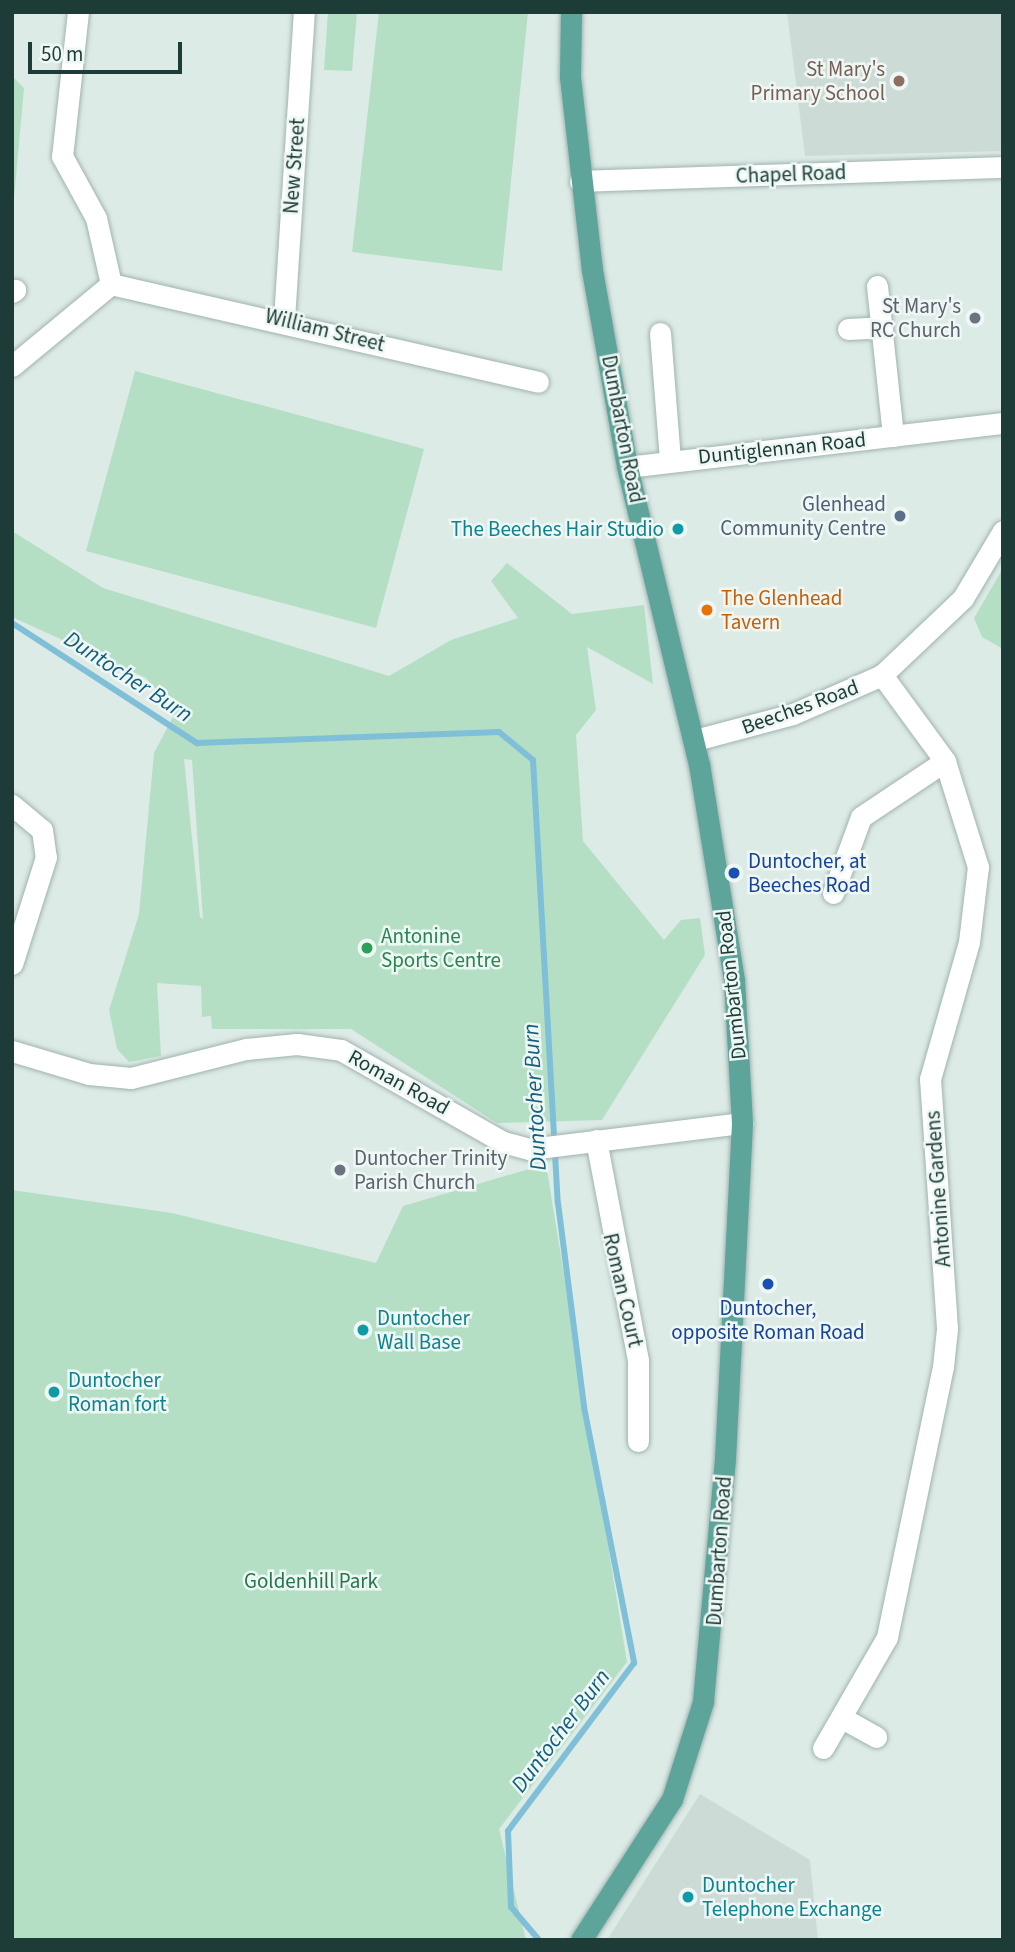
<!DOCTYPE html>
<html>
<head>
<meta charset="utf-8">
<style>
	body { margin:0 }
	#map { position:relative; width:1015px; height:1952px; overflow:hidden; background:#ddebe7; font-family:"Source Sans 3",sans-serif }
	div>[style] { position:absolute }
	.built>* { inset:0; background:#ccdbd6 }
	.green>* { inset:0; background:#b4dfc4 }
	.stream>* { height:6px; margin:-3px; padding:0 3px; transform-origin:3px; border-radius:3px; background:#7fbfd7 }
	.roads { filter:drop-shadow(0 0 2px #a0b3af) drop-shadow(0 0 2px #a0b3af) }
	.minor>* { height:21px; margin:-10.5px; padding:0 10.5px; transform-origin:10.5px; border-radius:10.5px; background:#fff }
	.tertiary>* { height:21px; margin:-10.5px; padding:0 10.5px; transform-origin:10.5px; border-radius:10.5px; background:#fff }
	.primary>* { height:21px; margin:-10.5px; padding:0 10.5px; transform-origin:10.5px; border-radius:10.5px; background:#5da59b }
	.dots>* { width:19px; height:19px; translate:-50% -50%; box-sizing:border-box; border:4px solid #eef7f4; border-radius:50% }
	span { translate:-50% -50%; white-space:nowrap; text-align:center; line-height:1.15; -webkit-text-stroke:5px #eef7f4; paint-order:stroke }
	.education-label { font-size:21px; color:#785e54 }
	.right { translate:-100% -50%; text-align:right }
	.street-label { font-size:21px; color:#1d3c37 }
	.worship-label { font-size:21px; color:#5b616d }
	.left { translate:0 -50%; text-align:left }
	.service-label { font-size:21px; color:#4e5e75 }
	.culture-label { font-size:21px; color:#0d838f }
	.food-label { font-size:21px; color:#c56008 }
	.transit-label { font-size:21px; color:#164399 }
	.leisure-label { font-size:21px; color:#27864d }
	.park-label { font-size:21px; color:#24774d }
	.water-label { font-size:23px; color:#125f7d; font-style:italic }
	.frame { position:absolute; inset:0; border:14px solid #1d3c37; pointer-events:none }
	.scale { position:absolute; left:28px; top:42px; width:154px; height:32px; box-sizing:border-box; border:4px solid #1d3c37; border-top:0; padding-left:9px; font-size:21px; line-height:24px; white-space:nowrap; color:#1d3c37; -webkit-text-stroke:5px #eef7f4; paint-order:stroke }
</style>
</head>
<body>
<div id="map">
	<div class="built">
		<i style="clip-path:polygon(787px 12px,1003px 12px,1003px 151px,805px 156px)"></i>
		<i style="clip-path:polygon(700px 1794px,810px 1860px,818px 1940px,607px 1940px)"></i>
	</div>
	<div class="green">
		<i style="clip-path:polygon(328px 12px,357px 12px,352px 71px,324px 70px)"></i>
		<i style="clip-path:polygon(379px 12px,528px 12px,502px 271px,352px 252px)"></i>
		<i style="clip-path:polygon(12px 76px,24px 88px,12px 221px)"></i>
		<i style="clip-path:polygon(135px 371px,424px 449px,376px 628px,86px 551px)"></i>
		<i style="clip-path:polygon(evenodd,12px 531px,103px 588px,389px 676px,451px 640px,518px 618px,491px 581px,507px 563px,572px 614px,644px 605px,653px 684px,587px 647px,596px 710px,576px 735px,583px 841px,664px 940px,681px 920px,700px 918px,705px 955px,602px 1120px,497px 1123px,351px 1029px,212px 1029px,211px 1016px,202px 1017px,201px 986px,157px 983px,161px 1056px,129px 1062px,117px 1049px,109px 1010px,139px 914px,154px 753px,175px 713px,146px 678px,12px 617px,12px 531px,184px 759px,192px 760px,203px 919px,200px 917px,184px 759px)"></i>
		<i style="clip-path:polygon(1003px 568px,1003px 649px,982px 637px,974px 618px)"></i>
		<i style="clip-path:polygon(546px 1164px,627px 1662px,499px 1829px,526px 1940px,12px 1940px,12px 1190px,172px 1213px,376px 1263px,403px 1206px)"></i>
	</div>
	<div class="stream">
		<i style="left:12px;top:623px;width:221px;rotate:33deg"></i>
		<i style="left:197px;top:743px;width:302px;rotate:-2.1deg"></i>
		<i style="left:499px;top:732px;width:44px;rotate:39.5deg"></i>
		<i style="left:533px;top:760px;width:444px;rotate:86.8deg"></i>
		<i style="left:558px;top:1203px;width:206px;rotate:82.7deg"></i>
		<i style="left:584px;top:1407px;width:261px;rotate:78.9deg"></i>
		<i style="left:634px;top:1663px;width:210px;rotate:126.9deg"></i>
		<i style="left:508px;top:1831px;width:76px;rotate:87.7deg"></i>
		<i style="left:511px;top:1907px;width:43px;rotate:49.7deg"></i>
	</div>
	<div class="roads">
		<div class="minor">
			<i style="left:78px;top:12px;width:145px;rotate:96.3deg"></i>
			<i style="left:62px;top:156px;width:71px;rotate:61.3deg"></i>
			<i style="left:96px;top:218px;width:68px;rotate:77.2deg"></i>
			<i style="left:580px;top:181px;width:423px;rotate:-1.9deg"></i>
			<i style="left:111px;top:284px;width:438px;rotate:12.9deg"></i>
			<i style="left:877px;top:286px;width:151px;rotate:83.9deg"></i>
			<i style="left:12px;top:292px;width:4px;rotate:-34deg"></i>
			<i style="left:284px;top:319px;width:308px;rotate:-86.3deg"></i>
			<i style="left:848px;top:329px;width:34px;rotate:-3deg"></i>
			<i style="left:660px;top:333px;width:126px;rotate:85.5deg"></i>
			<i style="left:12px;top:366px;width:129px;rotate:-39.6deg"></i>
			<i style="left:627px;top:467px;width:379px;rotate:-6.7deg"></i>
			<i style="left:695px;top:740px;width:101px;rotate:-14.9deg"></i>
			<i style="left:793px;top:714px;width:97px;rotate:-23.7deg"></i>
			<i style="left:882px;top:675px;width:112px;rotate:-43.5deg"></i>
			<i style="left:963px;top:598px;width:78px;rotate:-59.2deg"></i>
			<i style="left:12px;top:805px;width:39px;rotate:40deg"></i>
			<i style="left:42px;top:830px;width:27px;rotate:82deg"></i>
			<i style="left:46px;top:857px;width:112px;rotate:107.6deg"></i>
			<i style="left:833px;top:893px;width:81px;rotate:-69.8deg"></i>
			<i style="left:861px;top:817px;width:101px;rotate:-33.7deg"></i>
			<i style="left:596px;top:1140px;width:224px;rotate:79.2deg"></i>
			<i style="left:638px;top:1360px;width:81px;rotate:90deg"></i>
			<i style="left:842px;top:1718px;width:39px;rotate:29deg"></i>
			<i style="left:823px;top:1748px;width:128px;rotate:-60deg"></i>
			<i style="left:887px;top:1637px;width:276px;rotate:-78.3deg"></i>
			<i style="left:943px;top:1367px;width:39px;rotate:-84deg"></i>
			<i style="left:947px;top:1328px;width:250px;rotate:-93.9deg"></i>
			<i style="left:930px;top:1079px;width:142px;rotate:-74.1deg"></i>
			<i style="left:969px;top:942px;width:76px;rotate:-83.2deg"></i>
			<i style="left:978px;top:867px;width:111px;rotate:-107.3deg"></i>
			<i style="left:945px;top:761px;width:107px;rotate:-126.2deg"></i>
		</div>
		<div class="tertiary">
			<i style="left:12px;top:1051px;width:80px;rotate:16.6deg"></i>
			<i style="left:89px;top:1074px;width:42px;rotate:5.4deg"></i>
			<i style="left:131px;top:1078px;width:119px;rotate:-14.2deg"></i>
			<i style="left:246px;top:1049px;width:51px;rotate:-5.6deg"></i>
			<i style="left:297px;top:1044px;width:44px;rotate:7.8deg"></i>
			<i style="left:341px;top:1050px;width:186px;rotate:29.6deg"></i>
			<i style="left:503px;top:1142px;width:28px;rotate:15deg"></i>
			<i style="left:530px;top:1149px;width:214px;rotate:-7deg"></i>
		</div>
		<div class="primary">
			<i style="left:571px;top:12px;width:65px;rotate:90.9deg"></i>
			<i style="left:570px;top:77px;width:194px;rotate:83.5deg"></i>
			<i style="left:592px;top:270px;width:200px;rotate:79.9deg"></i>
			<i style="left:627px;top:467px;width:306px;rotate:76.4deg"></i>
			<i style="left:699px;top:764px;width:219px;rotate:80.8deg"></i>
			<i style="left:734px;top:980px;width:143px;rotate:86.8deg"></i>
			<i style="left:742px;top:1123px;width:336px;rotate:92.9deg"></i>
			<i style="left:725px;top:1459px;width:244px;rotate:95.2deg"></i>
			<i style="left:703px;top:1702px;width:102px;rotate:107.7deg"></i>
			<i style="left:672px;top:1799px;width:168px;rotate:122.8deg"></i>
		</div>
	</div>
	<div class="dots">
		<i style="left:899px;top:81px;background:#8d6e63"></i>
		<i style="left:975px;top:318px;background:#6b7280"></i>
		<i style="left:900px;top:516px;background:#5c6f8a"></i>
		<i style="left:678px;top:529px;background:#0f9aa8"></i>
		<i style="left:707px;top:610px;background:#e8710a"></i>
		<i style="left:734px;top:873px;background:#1a4fb4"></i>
		<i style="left:367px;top:948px;background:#2e9e5b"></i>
		<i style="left:340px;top:1170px;background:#6b7280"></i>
		<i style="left:768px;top:1284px;background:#1a4fb4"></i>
		<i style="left:363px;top:1330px;background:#0f9aa8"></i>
		<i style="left:54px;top:1392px;background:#0f9aa8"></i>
		<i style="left:688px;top:1897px;background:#0f9aa8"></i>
	</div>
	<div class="education-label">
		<span class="right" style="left:885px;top:81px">St Mary's<br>Primary School</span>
	</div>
	<div class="street-label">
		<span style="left:294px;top:166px;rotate:-86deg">New Street</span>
		<span style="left:791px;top:174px;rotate:-2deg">Chapel Road</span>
		<span style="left:325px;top:330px;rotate:14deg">William Street</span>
		<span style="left:623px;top:429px;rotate:79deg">Dumbarton Road</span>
		<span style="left:782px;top:448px;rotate:-6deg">Duntiglennan Road</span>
		<span style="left:800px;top:707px;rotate:-20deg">Beeches Road</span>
		<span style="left:731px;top:985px;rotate:-96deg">Dumbarton Road</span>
		<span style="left:399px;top:1082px;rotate:29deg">Roman Road</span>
		<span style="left:938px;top:1189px;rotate:-94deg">Antonine Gardens</span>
		<span style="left:623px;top:1290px;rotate:77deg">Roman Court</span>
		<span style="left:719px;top:1551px;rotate:-86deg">Dumbarton Road</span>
	</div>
	<div class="worship-label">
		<span class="right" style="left:961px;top:318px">St Mary's<br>RC Church</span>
		<span class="left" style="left:354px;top:1170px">Duntocher Trinity<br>Parish Church</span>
	</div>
	<div class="service-label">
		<span class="right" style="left:886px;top:516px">Glenhead<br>Community Centre</span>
	</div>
	<div class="culture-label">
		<span class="right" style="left:664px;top:529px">The Beeches Hair Studio</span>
		<span class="left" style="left:377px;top:1330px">Duntocher<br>Wall Base</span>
		<span class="left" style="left:68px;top:1392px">Duntocher<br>Roman fort</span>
		<span class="left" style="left:702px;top:1897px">Duntocher<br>Telephone Exchange</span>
	</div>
	<div class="food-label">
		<span class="left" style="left:721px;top:610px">The Glenhead<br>Tavern</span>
	</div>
	<div class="transit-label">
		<span class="left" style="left:748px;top:873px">Duntocher, at<br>Beeches Road</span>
		<span style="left:768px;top:1320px">Duntocher,<br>opposite Roman Road</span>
	</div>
	<div class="leisure-label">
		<span class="left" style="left:381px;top:948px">Antonine<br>Sports Centre</span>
	</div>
	<div class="park-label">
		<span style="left:311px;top:1581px">Goldenhill Park</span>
	</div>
	<div class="water-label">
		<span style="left:128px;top:677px;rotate:33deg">Duntocher Burn</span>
		<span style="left:535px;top:1097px;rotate:-93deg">Duntocher Burn</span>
		<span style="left:561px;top:1731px;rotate:-53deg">Duntocher Burn</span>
	</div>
	<div class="frame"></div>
	<div class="scale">50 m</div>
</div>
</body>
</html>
